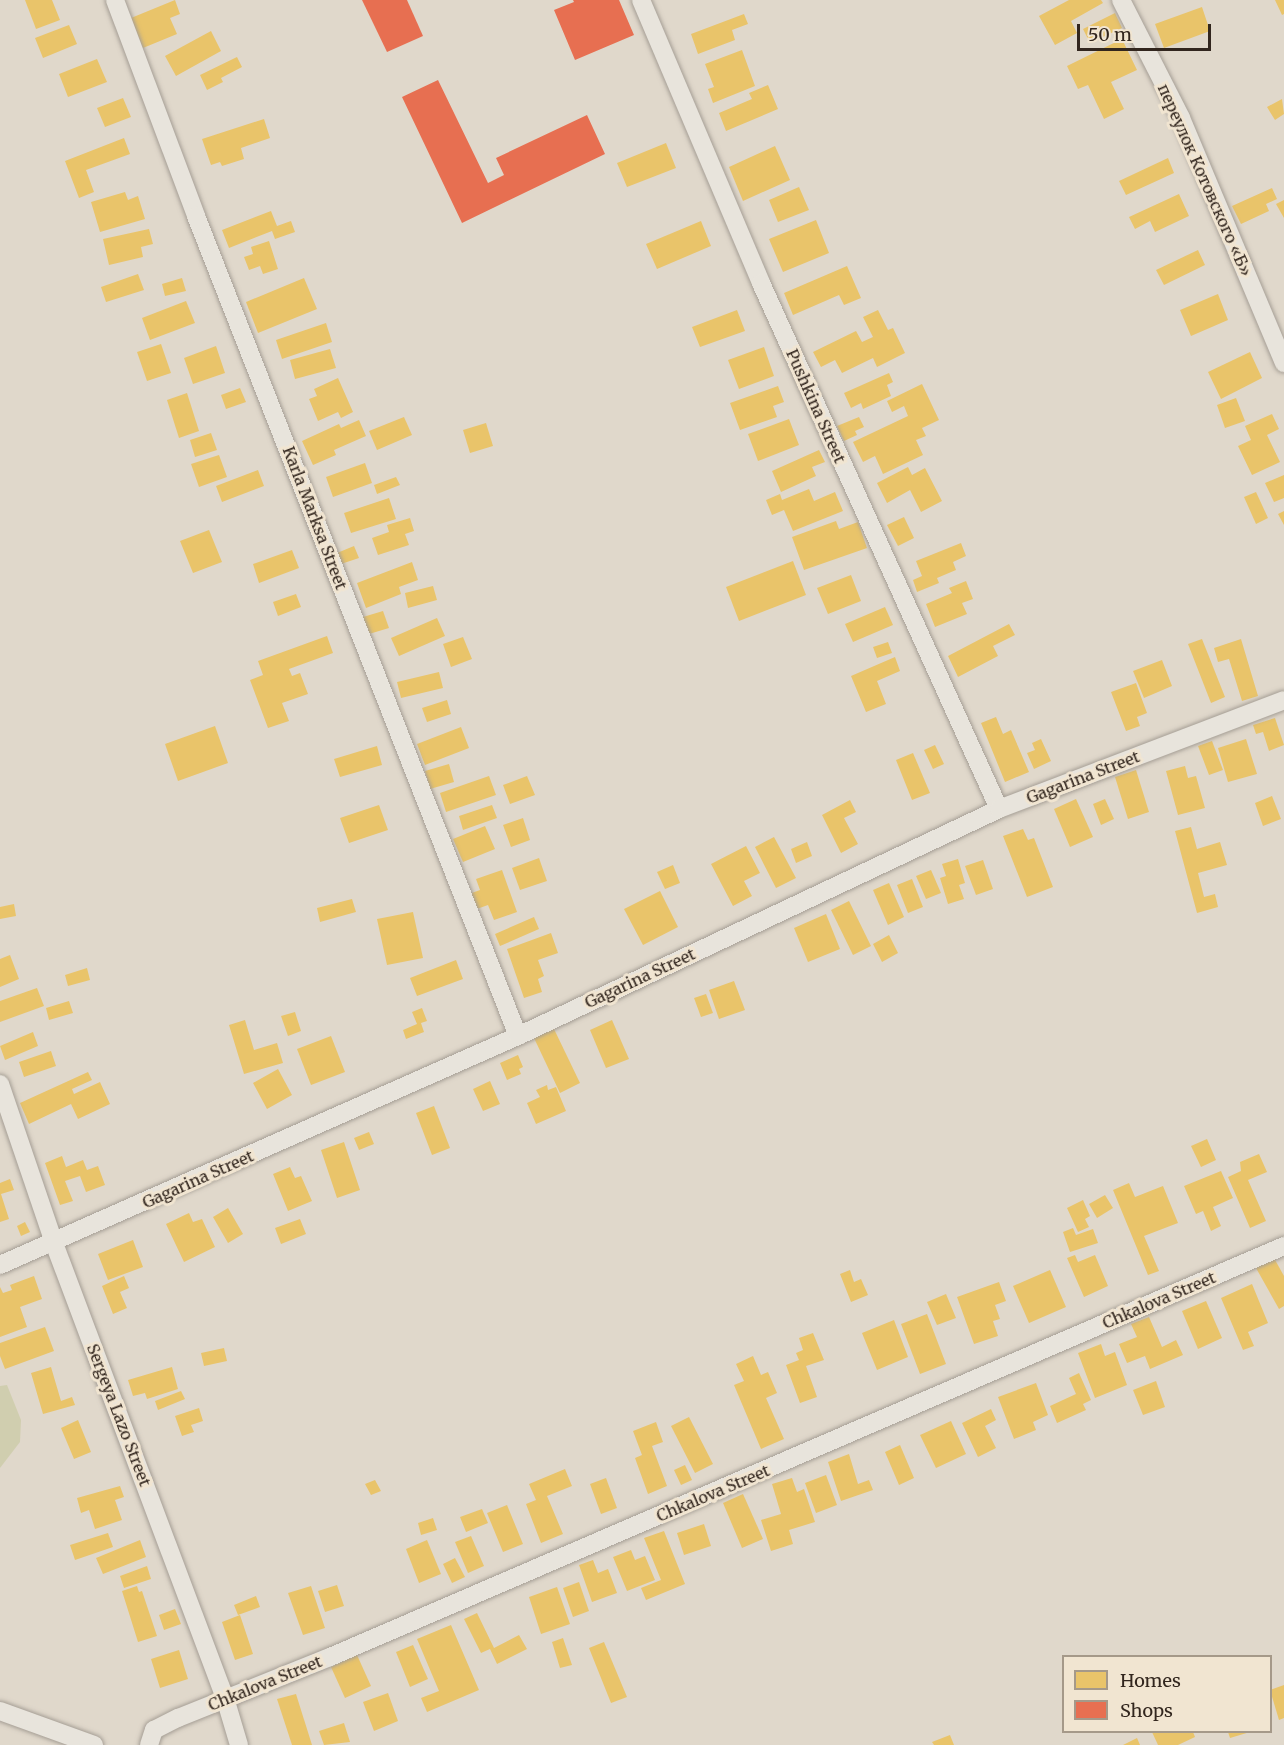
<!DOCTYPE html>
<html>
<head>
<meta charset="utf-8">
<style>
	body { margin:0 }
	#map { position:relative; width:1284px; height:1745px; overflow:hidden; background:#e0d8cb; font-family:Merriweather,serif }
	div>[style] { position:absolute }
	.green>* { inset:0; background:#d0ceaf }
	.homes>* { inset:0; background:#e9c46a }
	.shops>* { inset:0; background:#e76f51 }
	.roads { filter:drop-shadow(0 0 2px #a59e95) drop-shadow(0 0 2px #a59e95) }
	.minor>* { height:18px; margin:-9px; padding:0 9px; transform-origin:9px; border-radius:9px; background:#e8e4dc }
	span { translate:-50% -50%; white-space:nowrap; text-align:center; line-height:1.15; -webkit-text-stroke:6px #f1e5d1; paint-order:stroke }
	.street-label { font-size:16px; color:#32261e }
	.legend { position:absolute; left:1062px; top:1655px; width:210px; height:78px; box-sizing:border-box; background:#f1e5d1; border:2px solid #a59989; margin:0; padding:8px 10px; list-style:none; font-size:18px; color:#32261e }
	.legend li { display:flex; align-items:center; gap:12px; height:30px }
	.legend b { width:30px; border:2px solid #a59989 }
	.scale { position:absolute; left:1077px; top:24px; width:134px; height:27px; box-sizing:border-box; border:3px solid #32261e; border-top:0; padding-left:8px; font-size:18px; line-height:21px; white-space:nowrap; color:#32261e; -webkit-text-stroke:4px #f1e5d1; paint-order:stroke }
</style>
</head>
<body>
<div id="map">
	<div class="green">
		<i style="clip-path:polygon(7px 1385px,21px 1420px,20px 1442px,0 1468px,0 1386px)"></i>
	</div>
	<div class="homes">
		<i style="clip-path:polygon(25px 0,52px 0,60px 20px,36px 29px)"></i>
		<i style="clip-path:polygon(175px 0,180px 14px,170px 18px,177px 34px,143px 48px,131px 18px)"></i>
		<i style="clip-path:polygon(1069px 0,1101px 0,1103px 3px,1071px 21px,1077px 33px,1055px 45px,1039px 16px)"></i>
		<i style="clip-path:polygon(1275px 0,1284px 0,1284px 14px,1282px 15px)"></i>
		<i style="clip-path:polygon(1202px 7px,1210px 31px,1164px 48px,1155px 24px)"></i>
		<i style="clip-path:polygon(1115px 13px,1122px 28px,1090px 43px,1083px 29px)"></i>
		<i style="clip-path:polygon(744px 14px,748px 24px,732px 30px,735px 40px,698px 54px,691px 34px)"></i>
		<i style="clip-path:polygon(69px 25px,77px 44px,43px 58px,35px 38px)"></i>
		<i style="clip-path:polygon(211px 31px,221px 51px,176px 76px,165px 56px)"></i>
		<i style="clip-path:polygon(1122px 39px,1137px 70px,1111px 82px,1124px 109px,1104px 119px,1088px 85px,1078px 89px,1067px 66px)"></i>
		<i style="clip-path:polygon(742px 50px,755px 86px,713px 103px,708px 89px,714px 87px,705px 64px)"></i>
		<i style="clip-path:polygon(237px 57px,242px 67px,221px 78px,223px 82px,207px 90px,200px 75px)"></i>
		<i style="clip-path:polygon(97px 59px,107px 82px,68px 97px,59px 74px)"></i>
		<i style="clip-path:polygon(768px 85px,778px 109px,726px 131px,719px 113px,752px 99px,749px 93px)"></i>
		<i style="clip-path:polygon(123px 98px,131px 117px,105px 127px,97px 108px)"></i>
		<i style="clip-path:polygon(1282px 99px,1284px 114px,1275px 120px,1267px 107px)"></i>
		<i style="clip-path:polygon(264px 119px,270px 138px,241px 148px,244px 159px,222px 166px,220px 162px,211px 165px,202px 139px)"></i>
		<i style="clip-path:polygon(124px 138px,130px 154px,86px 170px,94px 192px,79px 198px,65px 161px)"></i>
		<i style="clip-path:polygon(666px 143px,676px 168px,627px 187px,617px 163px)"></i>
		<i style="clip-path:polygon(775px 146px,790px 180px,743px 201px,729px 167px)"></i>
		<i style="clip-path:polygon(1168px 158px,1174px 173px,1126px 195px,1119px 181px)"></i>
		<i style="clip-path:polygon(799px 187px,809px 210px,778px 222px,769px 200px)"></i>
		<i style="clip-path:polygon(1272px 188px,1277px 199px,1266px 204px,1269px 211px,1241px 224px,1232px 206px)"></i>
		<i style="clip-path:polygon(125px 192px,128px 200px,138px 196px,145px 219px,100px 232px,91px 202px)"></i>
		<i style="clip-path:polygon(1179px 194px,1189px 216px,1155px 232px,1150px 221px,1135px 229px,1129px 217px)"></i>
		<i style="clip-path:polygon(1284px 200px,1284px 218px,1276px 204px)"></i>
		<i style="clip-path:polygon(271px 211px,277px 226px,291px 221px,295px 232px,275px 239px,272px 231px,229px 248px,222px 230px)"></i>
		<i style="clip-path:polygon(816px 220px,829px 253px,783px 272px,769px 239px)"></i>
		<i style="clip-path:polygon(701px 221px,711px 246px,657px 269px,646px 244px)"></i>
		<i style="clip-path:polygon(149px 229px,153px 244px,141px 247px,143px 257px,109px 265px,103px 239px)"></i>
		<i style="clip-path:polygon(269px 241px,278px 269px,263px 274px,260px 266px,249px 270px,244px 257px,253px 254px,251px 247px)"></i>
		<i style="clip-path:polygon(1198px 250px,1205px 265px,1164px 285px,1156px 270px)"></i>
		<i style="clip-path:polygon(847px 266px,861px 298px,844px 305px,839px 295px,793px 315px,784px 293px)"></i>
		<i style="clip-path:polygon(138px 274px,144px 290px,106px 302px,101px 287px)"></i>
		<i style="clip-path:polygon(182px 278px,186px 291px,165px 296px,162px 284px)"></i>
		<i style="clip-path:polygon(304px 278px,317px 309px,258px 333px,246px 302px)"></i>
		<i style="clip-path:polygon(1218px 294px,1228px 320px,1191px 336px,1180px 310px)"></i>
		<i style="clip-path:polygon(186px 301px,195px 323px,150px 340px,142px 318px)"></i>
		<i style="clip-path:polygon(737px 310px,745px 331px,700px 347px,692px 327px)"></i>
		<i style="clip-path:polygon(878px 310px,888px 330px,893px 328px,905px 353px,877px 367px,873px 358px,842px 373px,835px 360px,821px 367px,813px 352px,856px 331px,862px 342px,873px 337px,863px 317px)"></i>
		<i style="clip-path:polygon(326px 323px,332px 342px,282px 359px,276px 340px)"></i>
		<i style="clip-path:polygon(161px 344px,171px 373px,147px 381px,137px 352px)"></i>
		<i style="clip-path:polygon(216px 346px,225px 373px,193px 384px,184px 358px)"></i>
		<i style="clip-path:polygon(764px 347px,774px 376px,739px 389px,728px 360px)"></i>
		<i style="clip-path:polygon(330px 349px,336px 368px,295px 379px,290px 360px)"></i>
		<i style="clip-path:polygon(1250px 352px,1262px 378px,1221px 399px,1208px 372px)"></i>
		<i style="clip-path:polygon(889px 373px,893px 382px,887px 385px,891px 396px,863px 409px,861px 403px,851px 408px,844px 393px)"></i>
		<i style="clip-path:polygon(338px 378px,353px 412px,341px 418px,338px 412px,318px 421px,309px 399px,317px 396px,314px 389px)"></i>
		<i style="clip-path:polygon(922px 384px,939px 420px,922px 428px,926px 436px,916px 440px,923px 455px,883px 474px,875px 456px,863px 462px,853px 442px,908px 416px,904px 406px,892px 412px,887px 401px)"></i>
		<i style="clip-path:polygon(778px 386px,784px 402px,773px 406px,777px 417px,740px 430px,730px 403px)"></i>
		<i style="clip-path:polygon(240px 388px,246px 402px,226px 409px,221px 395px)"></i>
		<i style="clip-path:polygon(187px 393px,199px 431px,179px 438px,167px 400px)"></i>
		<i style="clip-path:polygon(1236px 398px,1245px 421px,1225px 428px,1217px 405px)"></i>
		<i style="clip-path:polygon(1272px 414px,1279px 429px,1267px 435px,1280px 462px,1252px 475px,1238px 446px,1251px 440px,1245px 426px)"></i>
		<i style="clip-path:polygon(404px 417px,412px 435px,377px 450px,369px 431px)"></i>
		<i style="clip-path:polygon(859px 417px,864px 427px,855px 431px,857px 435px,844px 441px,837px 426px)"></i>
		<i style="clip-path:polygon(789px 419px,799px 445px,758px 461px,748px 434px)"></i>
		<i style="clip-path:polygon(359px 420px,366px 436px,334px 450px,336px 455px,313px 465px,302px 441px,339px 424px,341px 428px)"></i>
		<i style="clip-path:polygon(486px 423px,493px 446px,470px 453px,463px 430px)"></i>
		<i style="clip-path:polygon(211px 433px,217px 450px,195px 457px,190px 440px)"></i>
		<i style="clip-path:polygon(819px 450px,825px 462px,812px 467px,816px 476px,781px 492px,772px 471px)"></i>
		<i style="clip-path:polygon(219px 455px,227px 477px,199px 487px,191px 464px)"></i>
		<i style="clip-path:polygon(365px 463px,372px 483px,333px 497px,326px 477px)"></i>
		<i style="clip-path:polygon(908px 467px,912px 475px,925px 468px,942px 501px,921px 512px,910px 490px,887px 503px,877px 483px)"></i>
		<i style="clip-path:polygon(258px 470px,264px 486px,222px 502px,216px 486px)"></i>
		<i style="clip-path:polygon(1284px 475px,1284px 498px,1274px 502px,1265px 483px)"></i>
		<i style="clip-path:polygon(396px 477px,400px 485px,377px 494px,374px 485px)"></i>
		<i style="clip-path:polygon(809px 489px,814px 501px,835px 492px,843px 511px,793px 531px,784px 510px,772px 515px,766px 500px,780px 494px,782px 500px)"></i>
		<i style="clip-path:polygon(1256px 492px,1268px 518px,1256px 524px,1244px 497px)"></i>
		<i style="clip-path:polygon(389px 498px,396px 519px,351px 533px,344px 513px)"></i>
		<i style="clip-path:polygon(1284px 511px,1284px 525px,1278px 514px)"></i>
		<i style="clip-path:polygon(904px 517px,914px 538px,898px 546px,887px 525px)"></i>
		<i style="clip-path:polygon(410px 518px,414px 531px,405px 534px,409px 545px,378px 555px,372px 538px,389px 532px,387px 525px)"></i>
		<i style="clip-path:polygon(836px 521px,839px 529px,858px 522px,867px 548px,804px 570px,792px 537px)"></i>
		<i style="clip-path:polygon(209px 530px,222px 562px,193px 573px,180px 541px)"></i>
		<i style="clip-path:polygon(961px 543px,966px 556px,953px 562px,956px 570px,937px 578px,939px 583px,917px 592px,913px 580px,922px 576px,916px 561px)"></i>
		<i style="clip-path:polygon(354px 546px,359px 558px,341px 564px,337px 553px)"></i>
		<i style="clip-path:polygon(292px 550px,299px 568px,259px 583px,253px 564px)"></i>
		<i style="clip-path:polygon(793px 561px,806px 595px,739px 621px,726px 587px)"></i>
		<i style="clip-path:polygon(412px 562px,418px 580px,399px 587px,401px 594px,366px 608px,357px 583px)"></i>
		<i style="clip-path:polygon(851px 575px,861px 601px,828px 614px,817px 588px)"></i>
		<i style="clip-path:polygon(966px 581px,973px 599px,962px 603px,967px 614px,935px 627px,926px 604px,952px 593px,949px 588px)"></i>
		<i style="clip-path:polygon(433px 586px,437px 600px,408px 608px,405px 593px)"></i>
		<i style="clip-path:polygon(296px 594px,301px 607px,278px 616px,273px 602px)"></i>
		<i style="clip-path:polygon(885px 607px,893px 625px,853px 642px,845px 624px)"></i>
		<i style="clip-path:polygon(383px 611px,389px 628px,369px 634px,363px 617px)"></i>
		<i style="clip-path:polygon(437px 618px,445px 636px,399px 656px,391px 638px)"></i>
		<i style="clip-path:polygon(1009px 624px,1015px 635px,993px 646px,998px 656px,958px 677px,948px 656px)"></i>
		<i style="clip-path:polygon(327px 636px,333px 653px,289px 669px,292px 676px,300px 673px,308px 694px,282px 703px,289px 721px,268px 728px,250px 680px,263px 675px,258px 661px)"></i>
		<i style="clip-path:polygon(463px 637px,472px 659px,451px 667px,443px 644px)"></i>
		<i style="clip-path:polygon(1202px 639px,1225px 697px,1211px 703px,1188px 644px)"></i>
		<i style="clip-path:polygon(1241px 639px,1258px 696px,1242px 701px,1229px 659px,1218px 662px,1214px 648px)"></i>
		<i style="clip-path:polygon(888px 642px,892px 653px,877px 658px,873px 647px)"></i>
		<i style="clip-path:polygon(895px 657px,900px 671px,877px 681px,886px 704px,866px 712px,851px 676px)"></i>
		<i style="clip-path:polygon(1162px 660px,1172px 686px,1144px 698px,1133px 671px)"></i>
		<i style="clip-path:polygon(439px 672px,443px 688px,401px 698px,397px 682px)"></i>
		<i style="clip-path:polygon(1136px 683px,1147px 713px,1137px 717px,1140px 726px,1126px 731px,1111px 692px)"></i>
		<i style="clip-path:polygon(447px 700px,451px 714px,427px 722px,422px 708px)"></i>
		<i style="clip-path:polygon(996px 717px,1003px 734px,1011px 730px,1029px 772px,1005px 782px,981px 723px)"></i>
		<i style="clip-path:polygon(1275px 718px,1284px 745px,1269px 751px,1263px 732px,1256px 734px,1253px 725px)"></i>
		<i style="clip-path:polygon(215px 726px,228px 763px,178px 781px,165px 744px)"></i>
		<i style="clip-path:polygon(461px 727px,469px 748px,425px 765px,417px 744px)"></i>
		<i style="clip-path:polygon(1041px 739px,1051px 761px,1034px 769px,1027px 753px,1035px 750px,1032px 743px)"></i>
		<i style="clip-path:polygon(1246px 739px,1257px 774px,1228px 782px,1218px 748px)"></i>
		<i style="clip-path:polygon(1212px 741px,1223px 770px,1209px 775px,1198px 746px)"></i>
		<i style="clip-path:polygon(935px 745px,944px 764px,933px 769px,924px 750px)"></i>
		<i style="clip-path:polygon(377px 746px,382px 765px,340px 777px,334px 759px)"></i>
		<i style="clip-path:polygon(913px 753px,930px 793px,912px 800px,896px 760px)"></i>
		<i style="clip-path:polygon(449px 764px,454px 782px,430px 789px,425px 771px)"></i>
		<i style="clip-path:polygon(1185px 766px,1188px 778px,1196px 776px,1205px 808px,1178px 815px,1166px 771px)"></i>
		<i style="clip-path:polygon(1136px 770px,1149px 812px,1128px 819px,1115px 777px)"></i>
		<i style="clip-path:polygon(489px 776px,496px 795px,446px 812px,440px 793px)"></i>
		<i style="clip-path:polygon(527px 776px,535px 795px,510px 804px,503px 785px)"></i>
		<i style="clip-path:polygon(1272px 796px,1281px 819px,1263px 826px,1255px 803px)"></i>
		<i style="clip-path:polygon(1076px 799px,1093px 837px,1070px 847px,1054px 809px)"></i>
		<i style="clip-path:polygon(1105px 799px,1114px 819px,1101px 825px,1093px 804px)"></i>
		<i style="clip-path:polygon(850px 800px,856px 812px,844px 818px,858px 844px,841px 853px,822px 815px)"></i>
		<i style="clip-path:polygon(379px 805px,388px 830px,349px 843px,340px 818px)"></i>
		<i style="clip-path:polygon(492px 805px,497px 818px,463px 830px,459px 816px)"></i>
		<i style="clip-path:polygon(523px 818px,530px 840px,511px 847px,503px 825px)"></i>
		<i style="clip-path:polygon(485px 826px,495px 849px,463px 862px,453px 839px)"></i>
		<i style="clip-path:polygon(1191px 827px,1197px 849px,1220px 842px,1227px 865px,1198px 873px,1204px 897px,1215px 894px,1218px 907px,1197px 913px,1175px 831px)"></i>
		<i style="clip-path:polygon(1023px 829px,1028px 840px,1034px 838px,1053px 887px,1027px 897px,1003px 836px)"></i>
		<i style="clip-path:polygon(774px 837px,796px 878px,776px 888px,755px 847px)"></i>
		<i style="clip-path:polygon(807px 842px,812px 856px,796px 863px,791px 849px)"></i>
		<i style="clip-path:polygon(746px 846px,760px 873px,744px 881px,752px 896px,733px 906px,711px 864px)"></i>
		<i style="clip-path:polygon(539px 858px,547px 881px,520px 890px,512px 868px)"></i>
		<i style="clip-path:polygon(958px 859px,965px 883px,959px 885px,964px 899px,948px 904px,940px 878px,946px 876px,942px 864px)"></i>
		<i style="clip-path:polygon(983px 860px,993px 889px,976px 895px,965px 866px)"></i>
		<i style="clip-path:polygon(673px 865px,680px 883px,665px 889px,657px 872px)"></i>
		<i style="clip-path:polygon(502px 870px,517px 912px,494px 920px,488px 905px,474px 910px,469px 894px,480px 890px,476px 879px)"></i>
		<i style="clip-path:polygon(931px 870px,941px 893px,926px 899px,916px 876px)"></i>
		<i style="clip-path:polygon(912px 879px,923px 907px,908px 913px,897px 885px)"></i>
		<i style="clip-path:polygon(889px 883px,904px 917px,888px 925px,873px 890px)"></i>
		<i style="clip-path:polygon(660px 891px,678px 927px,643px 945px,624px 909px)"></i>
		<i style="clip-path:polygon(352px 899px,356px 912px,320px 922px,317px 908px)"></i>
		<i style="clip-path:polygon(849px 901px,871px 946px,853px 955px,831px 910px)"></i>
		<i style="clip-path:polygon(14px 904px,16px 916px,0 919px,0 907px)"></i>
		<i style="clip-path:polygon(413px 912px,423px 958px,387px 965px,377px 919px)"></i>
		<i style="clip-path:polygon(826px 914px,840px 949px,808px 962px,794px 928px)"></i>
		<i style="clip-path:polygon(534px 917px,539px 929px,500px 946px,495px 934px)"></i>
		<i style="clip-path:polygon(551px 933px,558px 953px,538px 960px,544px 976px,538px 979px,542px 992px,524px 998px,507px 949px)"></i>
		<i style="clip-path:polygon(889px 935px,898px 953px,882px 962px,873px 944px)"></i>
		<i style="clip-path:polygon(10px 955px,19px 979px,0 987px,0 959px)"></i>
		<i style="clip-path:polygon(456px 960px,463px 979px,417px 996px,410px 978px)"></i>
		<i style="clip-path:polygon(87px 968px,90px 980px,68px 986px,65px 975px)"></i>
		<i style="clip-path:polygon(734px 981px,745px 1010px,719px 1019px,709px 990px)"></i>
		<i style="clip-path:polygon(37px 988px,44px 1006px,0 1022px,0 1001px)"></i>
		<i style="clip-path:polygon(706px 994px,713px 1013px,701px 1017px,694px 998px)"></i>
		<i style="clip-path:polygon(69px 1001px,73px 1013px,49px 1020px,46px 1008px)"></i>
		<i style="clip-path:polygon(422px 1008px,427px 1021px,421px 1023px,424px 1032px,406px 1039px,403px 1030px,417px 1024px,412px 1012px)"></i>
		<i style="clip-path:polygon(295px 1012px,301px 1031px,288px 1036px,281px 1016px)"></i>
		<i style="clip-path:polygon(245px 1020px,254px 1050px,277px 1043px,283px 1063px,244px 1074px,229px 1025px)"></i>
		<i style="clip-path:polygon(612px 1020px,629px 1059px,606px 1068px,590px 1030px)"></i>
		<i style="clip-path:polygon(554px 1029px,580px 1083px,560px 1093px,534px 1038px)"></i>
		<i style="clip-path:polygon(33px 1032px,38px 1046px,5px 1060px,0 1046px)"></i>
		<i style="clip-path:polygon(331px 1036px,345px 1072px,311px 1085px,297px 1049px)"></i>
		<i style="clip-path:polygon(51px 1051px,56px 1066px,24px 1077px,19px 1062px)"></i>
		<i style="clip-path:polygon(518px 1055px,523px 1067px,519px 1069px,521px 1074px,507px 1080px,500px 1063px)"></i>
		<i style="clip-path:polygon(278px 1069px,292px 1095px,267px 1109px,253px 1083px)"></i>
		<i style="clip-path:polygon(88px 1072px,92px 1080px,72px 1089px,74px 1094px,100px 1082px,110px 1104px,78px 1119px,71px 1104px,29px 1124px,20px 1103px)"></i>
		<i style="clip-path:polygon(490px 1081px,500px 1104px,483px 1111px,473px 1089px)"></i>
		<i style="clip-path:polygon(547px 1085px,548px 1090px,556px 1087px,566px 1111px,536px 1124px,527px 1103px,540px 1097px,536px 1090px)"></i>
		<i style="clip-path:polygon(434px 1106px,450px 1148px,432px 1155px,416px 1113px)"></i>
		<i style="clip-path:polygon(369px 1132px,374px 1144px,359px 1150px,354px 1138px)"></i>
		<i style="clip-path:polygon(1207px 1139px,1216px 1160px,1201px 1167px,1191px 1146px)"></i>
		<i style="clip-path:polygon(344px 1142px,360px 1190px,337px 1198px,321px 1150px)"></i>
		<i style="clip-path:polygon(1259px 1154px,1267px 1172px,1248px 1180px,1266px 1221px,1250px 1228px,1228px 1177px,1241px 1171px,1240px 1162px)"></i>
		<i style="clip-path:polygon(62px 1156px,66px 1167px,83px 1160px,87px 1170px,98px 1166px,105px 1185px,86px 1192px,80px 1176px,65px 1181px,73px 1201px,60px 1205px,45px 1163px)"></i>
		<i style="clip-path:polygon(290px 1167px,295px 1178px,301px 1176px,312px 1201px,288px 1211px,273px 1174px)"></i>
		<i style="clip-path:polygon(1221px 1171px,1233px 1198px,1213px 1207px,1221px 1226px,1211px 1231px,1203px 1211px,1196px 1214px,1184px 1186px)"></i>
		<i style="clip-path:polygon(10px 1179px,14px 1190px,1px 1194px,9px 1219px,0 1222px,0 1183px)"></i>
		<i style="clip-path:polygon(1129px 1183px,1135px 1197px,1163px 1186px,1178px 1223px,1144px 1236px,1159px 1271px,1148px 1275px,1113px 1190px)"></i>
		<i style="clip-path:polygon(1105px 1195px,1113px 1208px,1097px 1218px,1089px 1204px)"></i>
		<i style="clip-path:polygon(1083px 1200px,1090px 1216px,1085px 1219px,1089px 1227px,1078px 1232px,1067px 1208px)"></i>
		<i style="clip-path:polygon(228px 1208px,243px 1234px,228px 1243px,213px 1217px)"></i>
		<i style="clip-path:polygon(189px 1213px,193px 1222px,202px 1219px,215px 1247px,184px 1262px,166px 1224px)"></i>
		<i style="clip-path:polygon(300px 1219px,306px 1234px,281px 1244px,275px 1228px)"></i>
		<i style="clip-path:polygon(25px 1222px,30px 1232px,21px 1236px,17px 1226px)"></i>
		<i style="clip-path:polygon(1073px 1228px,1076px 1235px,1093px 1229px,1098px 1243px,1070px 1252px,1063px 1232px)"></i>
		<i style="clip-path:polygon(133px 1240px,143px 1267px,108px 1280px,98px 1254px)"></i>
		<i style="clip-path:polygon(1075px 1255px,1078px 1262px,1095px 1255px,1108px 1286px,1084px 1297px,1067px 1258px)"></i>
		<i style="clip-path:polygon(1274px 1258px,1284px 1276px,1284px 1306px,1279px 1309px,1256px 1268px)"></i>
		<i style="clip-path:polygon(850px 1270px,854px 1282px,861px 1279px,868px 1295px,851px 1302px,840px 1274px)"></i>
		<i style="clip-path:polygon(1050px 1270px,1066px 1307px,1029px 1323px,1013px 1286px)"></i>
		<i style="clip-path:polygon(34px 1276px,42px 1299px,20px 1307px,27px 1327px,0 1337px,0 1287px,3px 1293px,12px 1290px,10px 1285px)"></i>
		<i style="clip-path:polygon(124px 1276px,129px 1288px,120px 1292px,127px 1308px,113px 1314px,102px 1286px)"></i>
		<i style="clip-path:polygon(999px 1282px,1006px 1301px,995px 1305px,1000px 1319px,993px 1321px,998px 1336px,974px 1344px,957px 1297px)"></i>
		<i style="clip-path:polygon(1252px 1284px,1268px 1323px,1248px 1332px,1254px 1346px,1243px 1350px,1221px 1298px)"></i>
		<i style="clip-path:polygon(946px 1294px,956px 1318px,937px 1325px,927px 1302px)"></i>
		<i style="clip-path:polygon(1206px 1301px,1222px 1338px,1198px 1349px,1182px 1311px)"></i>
		<i style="clip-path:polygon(927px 1314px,946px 1364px,920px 1374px,901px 1324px)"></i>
		<i style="clip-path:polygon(1149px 1317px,1162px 1347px,1176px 1340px,1183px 1355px,1150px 1369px,1145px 1356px,1127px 1363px,1119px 1344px,1137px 1337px,1131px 1324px)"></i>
		<i style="clip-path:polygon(894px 1320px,908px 1357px,877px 1370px,862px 1333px)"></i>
		<i style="clip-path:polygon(45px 1327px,54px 1351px,5px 1369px,0 1356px,0 1343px)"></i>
		<i style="clip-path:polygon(813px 1333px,824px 1360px,806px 1366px,817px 1397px,800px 1403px,786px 1365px,799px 1360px,796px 1353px,803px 1350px,799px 1338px)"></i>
		<i style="clip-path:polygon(1101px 1344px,1105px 1356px,1115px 1352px,1127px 1385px,1095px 1398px,1078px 1353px)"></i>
		<i style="clip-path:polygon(224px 1348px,227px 1361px,204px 1366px,201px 1353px)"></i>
		<i style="clip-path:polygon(753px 1356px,761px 1375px,768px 1372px,777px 1393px,766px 1398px,784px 1439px,761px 1449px,734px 1385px,744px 1381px,736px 1364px)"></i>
		<i style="clip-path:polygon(51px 1367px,61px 1401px,72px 1397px,75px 1405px,43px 1414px,31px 1373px)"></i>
		<i style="clip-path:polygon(172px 1367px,178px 1389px,147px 1399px,145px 1393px,133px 1396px,128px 1380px)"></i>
		<i style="clip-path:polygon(1079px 1373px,1091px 1400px,1083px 1404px,1086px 1410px,1057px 1423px,1050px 1406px,1076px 1394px,1069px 1378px)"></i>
		<i style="clip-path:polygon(1156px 1381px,1165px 1407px,1143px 1415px,1133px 1390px)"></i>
		<i style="clip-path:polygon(1036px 1383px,1048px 1415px,1033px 1422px,1036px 1430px,1014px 1439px,998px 1397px)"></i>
		<i style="clip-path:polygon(181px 1391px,185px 1399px,158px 1410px,155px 1401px)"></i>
		<i style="clip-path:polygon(199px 1408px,203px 1421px,191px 1425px,194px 1432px,182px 1436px,175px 1416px)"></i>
		<i style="clip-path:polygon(991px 1409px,996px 1420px,985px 1426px,996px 1448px,978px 1457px,962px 1423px)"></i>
		<i style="clip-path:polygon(689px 1417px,713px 1464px,695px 1473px,671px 1426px)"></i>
		<i style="clip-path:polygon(78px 1420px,91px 1452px,74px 1459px,61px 1428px)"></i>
		<i style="clip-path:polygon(951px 1421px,966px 1454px,936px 1468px,920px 1435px)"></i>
		<i style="clip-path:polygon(656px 1422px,663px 1442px,652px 1446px,667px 1486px,648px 1494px,635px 1458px,642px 1455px,633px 1431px)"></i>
		<i style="clip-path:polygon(900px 1445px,914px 1478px,899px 1485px,885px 1452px)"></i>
		<i style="clip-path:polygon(849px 1454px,858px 1484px,869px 1480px,873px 1490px,841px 1501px,828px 1462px)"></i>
		<i style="clip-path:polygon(685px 1465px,692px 1480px,681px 1485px,674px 1470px)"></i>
		<i style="clip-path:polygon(565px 1469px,572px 1486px,547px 1496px,563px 1534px,541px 1543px,526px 1504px,536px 1500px,529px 1484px)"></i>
		<i style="clip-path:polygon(826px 1475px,837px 1505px,816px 1513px,805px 1483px)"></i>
		<i style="clip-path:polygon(606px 1478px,617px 1508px,601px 1514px,590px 1484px)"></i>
		<i style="clip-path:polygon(792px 1478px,797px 1492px,804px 1489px,815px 1522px,789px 1530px,793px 1544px,771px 1551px,761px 1520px,781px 1514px,772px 1484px)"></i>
		<i style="clip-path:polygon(375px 1480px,381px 1491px,371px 1495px,365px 1484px)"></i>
		<i style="clip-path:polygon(120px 1486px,124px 1497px,115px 1500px,122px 1520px,95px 1529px,89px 1510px,81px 1513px,77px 1498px)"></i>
		<i style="clip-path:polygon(743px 1494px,763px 1539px,742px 1548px,723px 1503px)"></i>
		<i style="clip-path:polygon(507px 1505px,523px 1544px,503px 1552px,487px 1513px)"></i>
		<i style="clip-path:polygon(482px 1509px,488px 1523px,466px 1532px,460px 1517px)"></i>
		<i style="clip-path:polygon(433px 1518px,437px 1530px,421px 1535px,418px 1523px)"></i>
		<i style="clip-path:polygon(704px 1524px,711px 1546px,684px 1555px,677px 1533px)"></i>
		<i style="clip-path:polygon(664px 1531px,685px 1584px,646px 1600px,641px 1588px,661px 1580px,644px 1538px)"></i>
		<i style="clip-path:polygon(108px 1533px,113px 1547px,75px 1560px,70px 1545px)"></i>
		<i style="clip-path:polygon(471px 1536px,484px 1566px,468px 1573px,455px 1542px)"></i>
		<i style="clip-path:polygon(140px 1540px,146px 1557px,103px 1574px,96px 1558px)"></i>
		<i style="clip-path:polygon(427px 1540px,441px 1574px,419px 1583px,406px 1549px)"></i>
		<i style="clip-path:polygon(631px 1550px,635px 1560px,645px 1556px,655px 1580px,627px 1591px,613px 1557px)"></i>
		<i style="clip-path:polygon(455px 1558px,465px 1577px,452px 1583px,443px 1564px)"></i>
		<i style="clip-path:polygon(593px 1560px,598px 1573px,608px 1569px,617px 1593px,592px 1602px,579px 1565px)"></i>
		<i style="clip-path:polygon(147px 1566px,151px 1579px,124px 1588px,120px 1576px)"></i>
		<i style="clip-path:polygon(579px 1582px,589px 1611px,573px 1617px,563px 1588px)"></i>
		<i style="clip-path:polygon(337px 1585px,344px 1606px,325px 1612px,318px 1591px)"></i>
		<i style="clip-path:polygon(137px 1586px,139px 1592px,142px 1591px,157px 1636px,138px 1642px,122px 1591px)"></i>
		<i style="clip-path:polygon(311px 1586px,325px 1628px,303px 1635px,288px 1593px)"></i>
		<i style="clip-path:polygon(557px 1587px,570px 1624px,541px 1634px,529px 1597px)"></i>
		<i style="clip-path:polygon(256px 1596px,260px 1607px,238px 1615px,234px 1605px)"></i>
		<i style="clip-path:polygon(175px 1609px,181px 1624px,164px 1630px,159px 1615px)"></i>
		<i style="clip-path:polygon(477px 1613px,494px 1648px,519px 1635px,527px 1649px,497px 1664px,490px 1649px,481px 1653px,464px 1619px)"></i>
		<i style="clip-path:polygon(240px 1615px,253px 1654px,235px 1660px,222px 1622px)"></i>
		<i style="clip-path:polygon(451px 1625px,479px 1690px,427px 1712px,421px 1698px,439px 1691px,417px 1639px)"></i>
		<i style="clip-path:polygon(563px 1638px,572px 1665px,560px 1668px,552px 1642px)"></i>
		<i style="clip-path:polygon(604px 1642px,627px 1697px,611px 1703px,589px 1648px)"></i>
		<i style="clip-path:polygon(413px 1645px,428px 1679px,410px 1687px,396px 1652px)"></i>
		<i style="clip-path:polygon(179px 1650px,188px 1679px,160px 1688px,151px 1659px)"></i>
		<i style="clip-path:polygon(357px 1655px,371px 1686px,345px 1698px,331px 1667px)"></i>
		<i style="clip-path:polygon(1284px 1685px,1284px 1718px,1279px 1720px,1270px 1690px)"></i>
		<i style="clip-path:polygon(388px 1693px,398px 1721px,374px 1731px,363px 1702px)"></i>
		<i style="clip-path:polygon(296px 1694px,312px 1745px,292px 1745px,277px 1699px)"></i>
		<i style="clip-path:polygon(344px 1723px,350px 1742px,324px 1745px,319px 1731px)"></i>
		<i style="clip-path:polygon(1152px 1732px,1193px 1732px,1195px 1737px,1178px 1745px,1158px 1745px)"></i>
		<i style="clip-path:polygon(1228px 1732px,1250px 1732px,1230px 1738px)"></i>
		<i style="clip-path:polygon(950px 1735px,954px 1745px,934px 1745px,932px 1742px)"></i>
		<i style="clip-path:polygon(1137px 1738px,1140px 1745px,1123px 1745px)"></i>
	</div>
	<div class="shops">
		<i style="clip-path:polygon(362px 0,407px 0,423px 36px,387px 52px)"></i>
		<i style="clip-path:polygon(573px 0,619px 0,634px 35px,575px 60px,554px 10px,574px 2px)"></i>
		<i style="clip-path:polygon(438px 80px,488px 183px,504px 175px,496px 158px,587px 115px,605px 154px,462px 223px,402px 97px)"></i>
	</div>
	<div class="roads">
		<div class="minor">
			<i style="left:115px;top:0;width:231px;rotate:69.4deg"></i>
			<i style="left:196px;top:216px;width:881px;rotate:68.56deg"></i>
			<i style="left:641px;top:0;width:307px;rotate:67deg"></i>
			<i style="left:761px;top:283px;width:577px;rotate:65.65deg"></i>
			<i style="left:1121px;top:0;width:132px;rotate:63deg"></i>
			<i style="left:1181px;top:118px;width:266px;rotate:67.2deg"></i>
			<i style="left:0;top:1084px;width:168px;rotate:71.2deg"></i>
			<i style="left:54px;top:1243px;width:486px;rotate:69.4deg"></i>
			<i style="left:225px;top:1698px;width:49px;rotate:73.4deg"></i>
			<i style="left:0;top:1265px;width:566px;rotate:-23.85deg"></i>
			<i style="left:518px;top:1036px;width:532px;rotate:-25.26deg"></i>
			<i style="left:999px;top:809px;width:305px;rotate:-20.9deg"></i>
			<i style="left:0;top:1711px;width:100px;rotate:19.9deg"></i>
			<i style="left:149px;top:1745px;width:16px;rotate:-72deg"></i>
			<i style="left:154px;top:1730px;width:27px;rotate:-27deg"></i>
			<i style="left:178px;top:1718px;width:164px;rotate:-21.9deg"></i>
			<i style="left:330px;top:1657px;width:1039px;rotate:-23.31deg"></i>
		</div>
	</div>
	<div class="street-label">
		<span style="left:1205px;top:180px;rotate:66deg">переулок Котовского «Б»</span>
		<span style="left:816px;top:406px;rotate:66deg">Pushkina Street</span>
		<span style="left:315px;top:518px;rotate:69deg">Karla Marksa Street</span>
		<span style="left:1083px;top:777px;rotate:-21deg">Gagarina Street</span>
		<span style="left:640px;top:978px;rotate:-25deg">Gagarina Street</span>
		<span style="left:198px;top:1179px;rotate:-24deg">Gagarina Street</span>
		<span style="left:1159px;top:1300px;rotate:-23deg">Chkalova Street</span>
		<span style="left:119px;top:1415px;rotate:69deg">Sergeya Lazo Street</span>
		<span style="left:713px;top:1493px;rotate:-23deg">Chkalova Street</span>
		<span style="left:265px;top:1683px;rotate:-22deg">Chkalova Street</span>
	</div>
	<ul class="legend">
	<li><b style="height:16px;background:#e9c46a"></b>Homes</li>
	<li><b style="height:16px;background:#e76f51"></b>Shops</li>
	</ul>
	<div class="scale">50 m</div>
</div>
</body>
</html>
